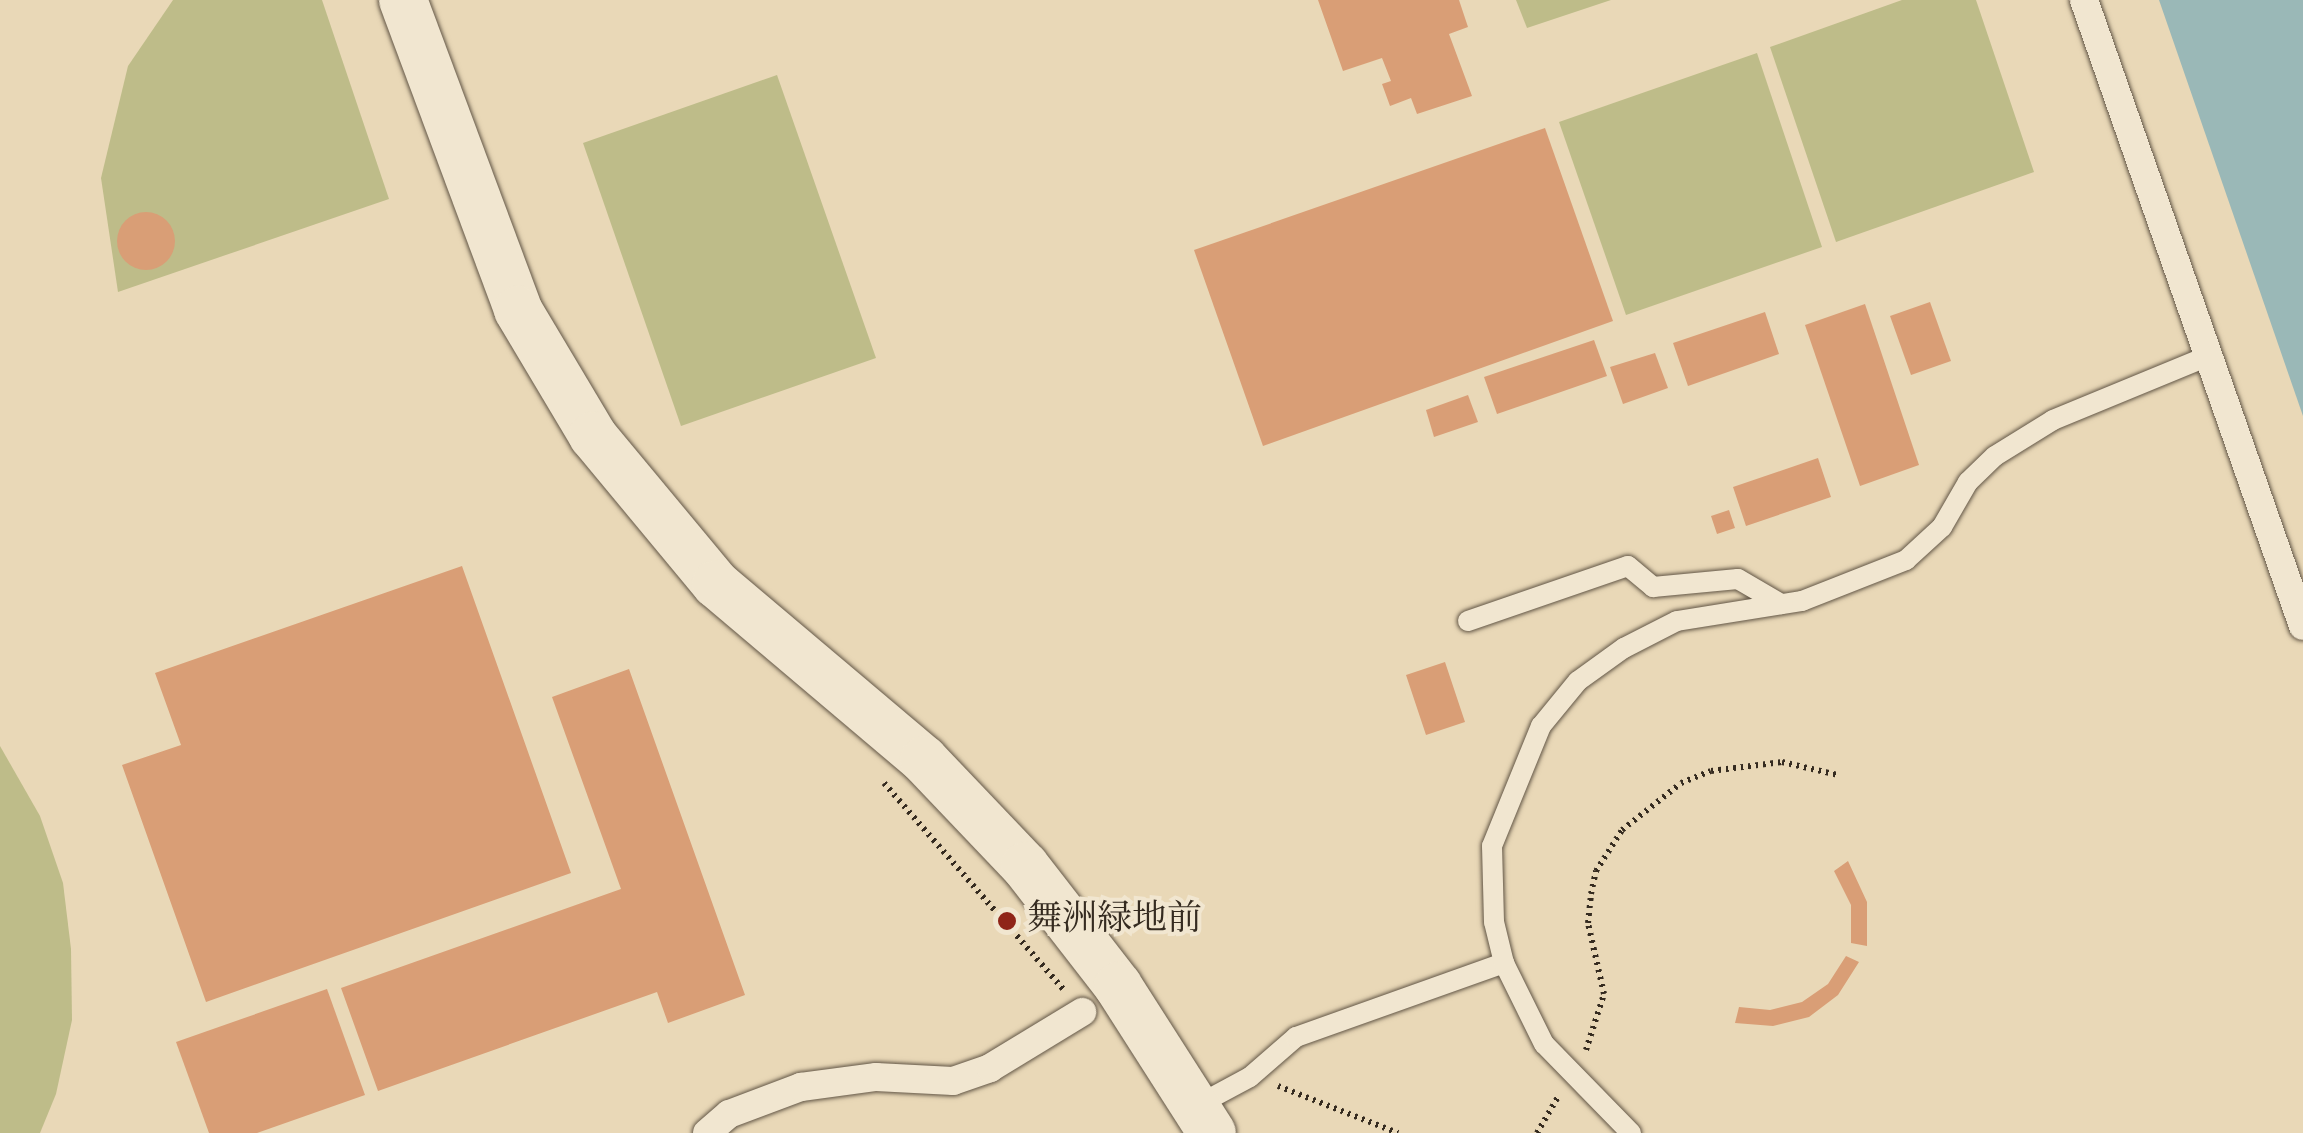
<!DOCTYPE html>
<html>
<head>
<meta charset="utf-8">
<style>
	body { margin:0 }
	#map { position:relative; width:2303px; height:1133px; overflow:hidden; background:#e9d8b7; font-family:"Sorts Mill Goudy","Noto Serif JP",serif }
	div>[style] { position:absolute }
	.green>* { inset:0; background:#bebc89 }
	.water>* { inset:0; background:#9ab8b7 }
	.building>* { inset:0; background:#d99e76 }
	.round { border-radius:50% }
	.path>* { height:6px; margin-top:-3px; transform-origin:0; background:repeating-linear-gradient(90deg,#352b20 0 2.5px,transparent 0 7.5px) }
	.roads { filter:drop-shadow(0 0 2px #625646) drop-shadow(0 0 2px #625646) }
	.service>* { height:20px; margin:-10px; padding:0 10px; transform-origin:10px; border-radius:10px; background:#f1e6d0 }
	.pedestrian>* { height:28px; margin:-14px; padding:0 14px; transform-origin:14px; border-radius:14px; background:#f1e6d0 }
	.tertiary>* { height:48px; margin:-24px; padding:0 24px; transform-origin:24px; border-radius:24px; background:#f1e6d0 }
	.dots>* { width:28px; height:28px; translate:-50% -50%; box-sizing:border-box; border:5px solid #f1e6d0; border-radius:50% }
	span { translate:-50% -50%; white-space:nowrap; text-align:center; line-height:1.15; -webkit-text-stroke:8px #f1e6d0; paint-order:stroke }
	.poi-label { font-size:35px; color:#352b20 }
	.left { translate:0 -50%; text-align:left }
</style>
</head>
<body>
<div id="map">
	<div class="green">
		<i style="clip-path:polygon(173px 0,322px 0,389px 199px,118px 292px,101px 178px,128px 66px)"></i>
		<i style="clip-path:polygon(1516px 0,1611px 0,1527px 28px)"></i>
		<i style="clip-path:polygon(1902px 0,1976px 0,2034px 172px,1836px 242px,1770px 47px)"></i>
		<i style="clip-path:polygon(1757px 53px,1822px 247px,1626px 315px,1559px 122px)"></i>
		<i style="clip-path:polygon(777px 75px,876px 358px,681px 426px,583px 143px)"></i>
		<i style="clip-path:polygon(0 746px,40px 816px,63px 883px,71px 949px,72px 1020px,56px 1094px,40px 1133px,0 1133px)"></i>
	</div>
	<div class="water">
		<i style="clip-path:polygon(2159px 0,2303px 0,2303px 416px)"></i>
	</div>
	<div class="building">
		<i style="clip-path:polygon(1318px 0,1459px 0,1468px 27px,1449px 34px,1472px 96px,1417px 114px,1411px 98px,1390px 106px,1382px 84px,1391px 81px,1382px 58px,1343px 71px)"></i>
		<i style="clip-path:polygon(1545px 128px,1613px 321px,1263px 446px,1194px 250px)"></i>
		<i class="round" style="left:117px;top:212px;width:58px;height:58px"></i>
		<i style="clip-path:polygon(1930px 302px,1951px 361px,1911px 375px,1890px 316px)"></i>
		<i style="clip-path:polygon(1865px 304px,1919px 465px,1860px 486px,1805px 325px)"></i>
		<i style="clip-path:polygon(1765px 312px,1779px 354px,1688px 386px,1673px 343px)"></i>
		<i style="clip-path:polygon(1594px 340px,1607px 376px,1497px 414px,1484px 377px)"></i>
		<i style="clip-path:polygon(1655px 353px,1668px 388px,1623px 404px,1610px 367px)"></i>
		<i style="clip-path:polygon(1468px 395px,1478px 422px,1434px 437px,1426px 410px)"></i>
		<i style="clip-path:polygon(1818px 458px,1831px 497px,1746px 526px,1733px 487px)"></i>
		<i style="clip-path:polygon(1729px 510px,1735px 528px,1717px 534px,1711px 516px)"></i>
		<i style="clip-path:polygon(462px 566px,571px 873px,206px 1002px,122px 765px,181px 745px,155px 673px)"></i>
		<i style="clip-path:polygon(1445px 662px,1465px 722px,1426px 735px,1406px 675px)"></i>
		<i style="clip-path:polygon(629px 669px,745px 995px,668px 1023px,657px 992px,378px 1091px,341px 988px,621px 889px,552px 697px)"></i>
		<i style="clip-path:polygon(1848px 861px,1867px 902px,1867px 946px,1851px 943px,1851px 905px,1834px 871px)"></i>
		<i style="clip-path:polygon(1846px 956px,1859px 962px,1838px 995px,1809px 1017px,1773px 1026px,1735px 1023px,1739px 1007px,1770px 1010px,1802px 1002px,1828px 984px)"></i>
		<i style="clip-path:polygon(327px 989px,365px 1095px,257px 1133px,209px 1133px,176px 1042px)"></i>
	</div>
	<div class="path">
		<i style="left:884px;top:783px;width:273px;rotate:49deg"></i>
		<i style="left:1586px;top:1050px;width:59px;rotate:-72.2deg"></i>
		<i style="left:1604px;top:994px;width:73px;rotate:-102.7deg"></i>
		<i style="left:1588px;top:923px;width:29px;rotate:-84deg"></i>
		<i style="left:1591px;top:894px;width:24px;rotate:-78deg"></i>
		<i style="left:1596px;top:871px;width:49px;rotate:-57.6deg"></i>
		<i style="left:1622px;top:830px;width:75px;rotate:-38.5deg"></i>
		<i style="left:1681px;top:783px;width:32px;rotate:-22deg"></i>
		<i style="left:1711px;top:771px;width:72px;rotate:-7.2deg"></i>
		<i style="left:1782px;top:762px;width:57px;rotate:13.1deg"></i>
		<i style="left:1278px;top:1086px;width:129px;rotate:21.4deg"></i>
		<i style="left:1537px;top:1133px;width:44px;rotate:-59.9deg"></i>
	</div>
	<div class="roads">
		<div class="service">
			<i style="left:1468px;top:621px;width:169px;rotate:-19deg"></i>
			<i style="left:1628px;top:566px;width:33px;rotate:40deg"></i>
			<i style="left:1653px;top:587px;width:85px;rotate:-5.4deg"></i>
			<i style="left:1738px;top:579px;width:50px;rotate:30.2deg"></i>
			<i style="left:1196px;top:1106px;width:61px;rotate:-28.2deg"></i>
			<i style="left:1250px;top:1077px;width:61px;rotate:-41deg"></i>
			<i style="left:1296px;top:1037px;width:221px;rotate:-19.6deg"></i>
			<i style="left:1631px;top:1133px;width:124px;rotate:-134.3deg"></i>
			<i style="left:1544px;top:1044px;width:90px;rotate:-116.3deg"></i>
			<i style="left:1504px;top:963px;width:42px;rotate:-103.7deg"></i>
			<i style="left:1494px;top:922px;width:76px;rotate:-91.5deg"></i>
			<i style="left:1492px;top:846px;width:130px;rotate:-67.8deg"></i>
			<i style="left:1541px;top:726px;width:58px;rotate:-50.6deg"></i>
			<i style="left:1578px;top:681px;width:57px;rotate:-35.7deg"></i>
			<i style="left:1624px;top:648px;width:59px;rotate:-27deg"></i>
			<i style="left:1677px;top:621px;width:127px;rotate:-9.1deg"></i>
			<i style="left:1802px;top:601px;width:112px;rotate:-21.5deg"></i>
			<i style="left:1906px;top:560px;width:49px;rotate:-42.5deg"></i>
			<i style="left:1942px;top:527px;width:52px;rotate:-60deg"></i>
			<i style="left:1968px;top:482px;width:37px;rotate:-44deg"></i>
			<i style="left:1995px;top:456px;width:68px;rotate:-31.8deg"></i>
			<i style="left:2053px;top:420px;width:168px;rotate:-22.4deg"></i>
		</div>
		<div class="pedestrian">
			<i style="left:2084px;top:0;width:663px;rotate:70.72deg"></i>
			<i style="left:707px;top:1133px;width:29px;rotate:-41deg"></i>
			<i style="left:729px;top:1114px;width:77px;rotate:-20.6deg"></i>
			<i style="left:801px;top:1087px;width:76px;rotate:-7.6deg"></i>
			<i style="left:876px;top:1077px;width:77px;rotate:3deg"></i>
			<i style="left:953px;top:1081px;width:39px;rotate:-19deg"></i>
			<i style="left:990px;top:1068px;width:108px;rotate:-31.3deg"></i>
		</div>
		<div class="tertiary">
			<i style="left:403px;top:0;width:331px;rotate:69.6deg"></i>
			<i style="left:518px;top:310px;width:147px;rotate:59.2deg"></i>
			<i style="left:593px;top:436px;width:192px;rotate:50.3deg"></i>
			<i style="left:716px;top:584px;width:272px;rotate:40.2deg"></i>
			<i style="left:924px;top:760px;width:146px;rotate:46.4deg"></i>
			<i style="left:1025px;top:866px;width:152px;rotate:52.2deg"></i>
			<i style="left:1118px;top:986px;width:174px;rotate:57.4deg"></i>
		</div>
	</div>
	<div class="dots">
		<i style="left:1007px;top:921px;background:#8f2418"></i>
	</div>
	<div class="poi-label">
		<span class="left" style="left:1027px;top:921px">舞洲緑地前</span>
	</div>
</div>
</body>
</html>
